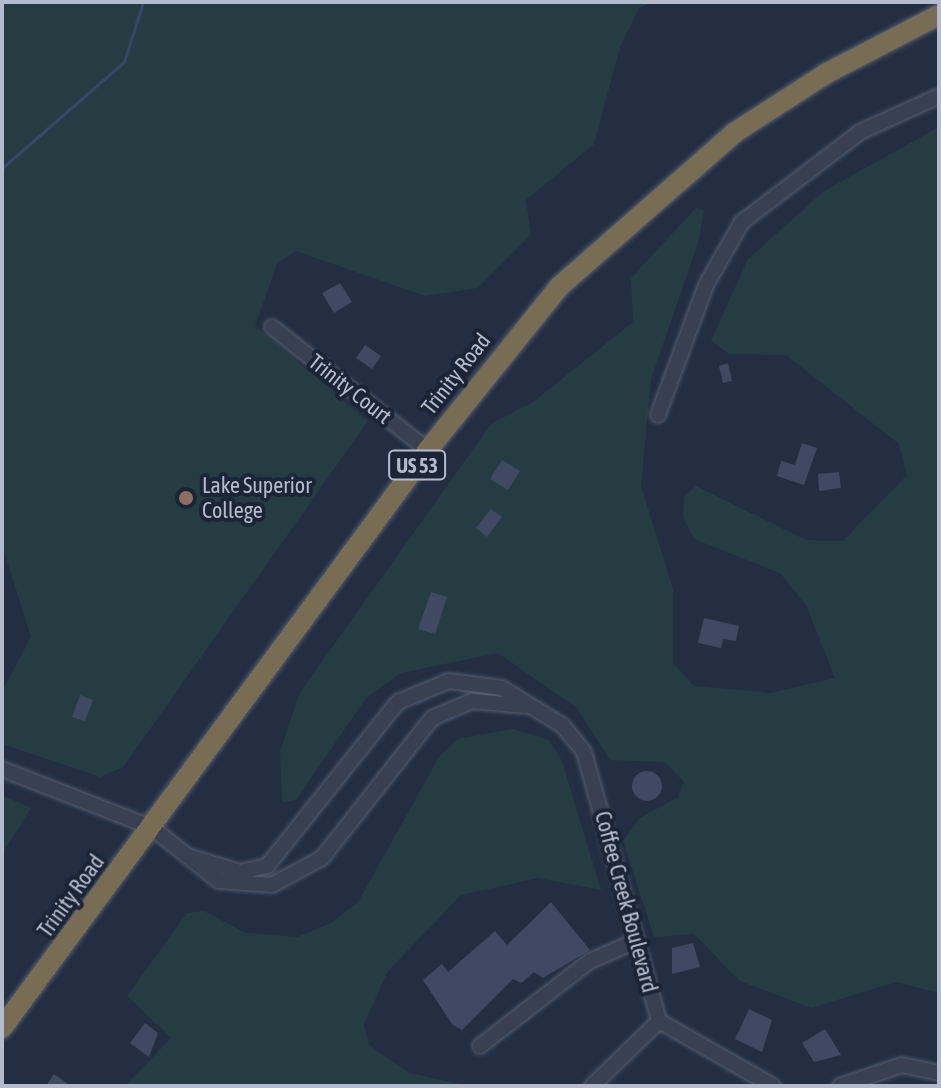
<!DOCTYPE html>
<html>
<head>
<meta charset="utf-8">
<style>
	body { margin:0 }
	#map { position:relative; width:941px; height:1088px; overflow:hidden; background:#232e42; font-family:"Asap Condensed",sans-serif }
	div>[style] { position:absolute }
	.green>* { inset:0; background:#253d42 }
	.stream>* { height:3px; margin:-1.5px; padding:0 1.5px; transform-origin:1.5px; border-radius:1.5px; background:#36476a }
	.building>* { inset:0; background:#3f4a62 }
	.round { border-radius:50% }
	.roads { filter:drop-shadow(0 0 2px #565e6f) drop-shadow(0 0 2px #565e6f) }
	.minor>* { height:14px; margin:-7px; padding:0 7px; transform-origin:7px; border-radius:7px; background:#384051 }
	.highway>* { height:20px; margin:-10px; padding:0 10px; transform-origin:10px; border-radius:10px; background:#786d54 }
	.dots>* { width:22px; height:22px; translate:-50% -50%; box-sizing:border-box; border:4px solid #1c2536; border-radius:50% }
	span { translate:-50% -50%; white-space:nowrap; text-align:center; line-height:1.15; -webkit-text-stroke:8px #1c2536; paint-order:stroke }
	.shield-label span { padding:2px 6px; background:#1c2536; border:2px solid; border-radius:6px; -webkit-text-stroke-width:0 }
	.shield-label { font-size:20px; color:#b4bbcc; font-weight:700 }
	.street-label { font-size:22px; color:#b4bbcc }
	.poi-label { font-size:22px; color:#b4bbcc }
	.left { translate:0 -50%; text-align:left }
	.frame { position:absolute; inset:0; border:4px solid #b4bbcc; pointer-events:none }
</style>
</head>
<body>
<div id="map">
	<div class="green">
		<i style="clip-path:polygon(2px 2px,653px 2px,639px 8px,620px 47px,594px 144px,526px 200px,531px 234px,477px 288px,425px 296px,296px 251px,277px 264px,255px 326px,368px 421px,123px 767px,100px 777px,2px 744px,2px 691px,31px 637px,2px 545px)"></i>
		<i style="clip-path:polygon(939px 127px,939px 993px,896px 982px,811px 1008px,740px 981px,694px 934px,654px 937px,623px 841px,640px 818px,678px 797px,684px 782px,665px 762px,610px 760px,577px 708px,498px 653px,401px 673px,366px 698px,296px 800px,282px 802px,280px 752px,299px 694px,491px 424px,533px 402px,633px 322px,631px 278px,696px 208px,704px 211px,699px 240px,651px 379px,641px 486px,673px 589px,673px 663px,694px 686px,771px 693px,835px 678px,806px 605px,780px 573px,694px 539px,683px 517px,684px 497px,696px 486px,806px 540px,843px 541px,907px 475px,899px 444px,786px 355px,729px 354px,711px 341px,748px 259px,824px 191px)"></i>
		<i style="clip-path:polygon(513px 729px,549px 740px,562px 761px,601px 890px,538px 878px,461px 895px,388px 971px,364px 1024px,369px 1045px,409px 1073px,470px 1086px,125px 1086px,171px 1038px,127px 996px,187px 913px,204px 911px,246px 933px,297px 937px,331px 923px,358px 902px,439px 757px,458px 739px)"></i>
		<i style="clip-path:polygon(2px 795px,31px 808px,2px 854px)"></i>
	</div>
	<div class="stream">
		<i style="left:2px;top:168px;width:162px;rotate:-41deg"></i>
		<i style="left:124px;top:62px;width:63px;rotate:-72.4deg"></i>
	</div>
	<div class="building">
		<i style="clip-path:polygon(340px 283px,352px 302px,334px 313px,322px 293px)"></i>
		<i style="clip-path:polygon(365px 345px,381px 356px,372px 369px,356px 358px)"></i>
		<i style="clip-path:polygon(728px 363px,732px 381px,723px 383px,719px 366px)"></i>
		<i style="clip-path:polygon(802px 443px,817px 448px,804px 485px,777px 476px,781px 461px,795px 465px)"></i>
		<i style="clip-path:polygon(502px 460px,520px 471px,508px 490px,490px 479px)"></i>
		<i style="clip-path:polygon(839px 472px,841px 488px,819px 491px,818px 474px)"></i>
		<i style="clip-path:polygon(491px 509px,502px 517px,487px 537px,476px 528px)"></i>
		<i style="clip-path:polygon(431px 592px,447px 597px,435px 634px,418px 629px)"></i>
		<i style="clip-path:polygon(704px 618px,739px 626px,736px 641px,723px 639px,721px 648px,698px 643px)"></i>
		<i style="clip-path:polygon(80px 695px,93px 700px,85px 721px,72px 717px)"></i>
		<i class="round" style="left:632px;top:771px;width:30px;height:30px"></i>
		<i style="clip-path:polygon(551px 902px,590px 950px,543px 978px,534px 972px,521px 983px,513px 979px,462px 1030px,452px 1024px,423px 980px,442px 964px,448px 972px,495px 931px,507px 945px)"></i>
		<i style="clip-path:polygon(693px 943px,700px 967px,672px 974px,672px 948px)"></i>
		<i style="clip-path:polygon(749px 1009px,772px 1020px,762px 1052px,735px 1039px)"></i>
		<i style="clip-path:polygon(145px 1023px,158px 1033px,149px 1057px,130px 1043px)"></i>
		<i style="clip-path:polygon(825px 1029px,841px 1055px,814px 1062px,802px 1043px)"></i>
		<i style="clip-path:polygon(54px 1074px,71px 1086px,46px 1086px)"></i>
	</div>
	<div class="roads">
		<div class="minor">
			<i style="left:272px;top:327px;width:199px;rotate:38.3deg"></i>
			<i style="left:658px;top:415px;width:139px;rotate:-69.7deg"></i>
			<i style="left:706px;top:285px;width:73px;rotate:-60.3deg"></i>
			<i style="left:742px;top:222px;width:148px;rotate:-37.3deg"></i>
			<i style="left:860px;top:132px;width:87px;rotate:-24.5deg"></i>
			<i style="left:2px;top:769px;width:160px;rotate:21.3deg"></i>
			<i style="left:151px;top:827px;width:87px;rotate:38.5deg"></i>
			<i style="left:219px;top:881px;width:53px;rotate:4.3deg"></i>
			<i style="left:272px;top:885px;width:57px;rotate:-28.4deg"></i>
			<i style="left:322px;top:858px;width:178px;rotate:-51.8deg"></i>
			<i style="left:432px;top:718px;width:43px;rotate:-23deg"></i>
			<i style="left:472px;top:701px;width:54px;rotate:5.3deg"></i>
			<i style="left:191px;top:857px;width:51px;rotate:17deg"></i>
			<i style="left:240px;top:872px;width:28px;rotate:-13deg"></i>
			<i style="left:267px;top:866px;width:210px;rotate:-51.4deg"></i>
			<i style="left:398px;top:702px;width:55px;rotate:-22.4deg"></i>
			<i style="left:449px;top:681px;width:53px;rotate:7.5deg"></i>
			<i style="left:502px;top:688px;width:72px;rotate:31.9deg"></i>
			<i style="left:563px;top:726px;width:33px;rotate:51deg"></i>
			<i style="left:584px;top:752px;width:279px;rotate:74.4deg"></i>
			<i style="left:659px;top:1021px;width:131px;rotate:29.7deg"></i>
			<i style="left:480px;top:1046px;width:139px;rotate:-37.7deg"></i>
			<i style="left:590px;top:961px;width:48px;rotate:-23.4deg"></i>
			<i style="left:592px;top:1086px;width:93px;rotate:-44.1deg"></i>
			<i style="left:840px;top:1086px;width:65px;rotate:-18.7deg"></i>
			<i style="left:902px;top:1065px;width:38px;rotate:12deg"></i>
		</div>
		<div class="highway">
			<i style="left:2px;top:1028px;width:718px;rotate:-53.61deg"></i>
			<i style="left:428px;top:450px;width:209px;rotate:-51.2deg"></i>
			<i style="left:559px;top:287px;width:233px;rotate:-41.3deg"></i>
			<i style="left:734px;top:133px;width:111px;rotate:-32.8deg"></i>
			<i style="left:827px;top:73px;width:126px;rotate:-27.4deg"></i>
		</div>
	</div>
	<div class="dots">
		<i style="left:186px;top:498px;background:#8d6e63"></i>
	</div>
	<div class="shield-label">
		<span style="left:417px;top:465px">US 53</span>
	</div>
	<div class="street-label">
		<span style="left:456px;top:374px;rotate:-52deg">Trinity Road</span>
		<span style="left:350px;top:389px;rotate:38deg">Trinity Court</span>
		<span style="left:71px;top:896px;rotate:-54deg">Trinity Road</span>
		<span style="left:626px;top:902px;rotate:75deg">Coffee Creek Boulevard</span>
	</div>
	<div class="poi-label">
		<span class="left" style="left:202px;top:498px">Lake Superior<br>College</span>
	</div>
	<div class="frame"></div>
</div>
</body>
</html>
